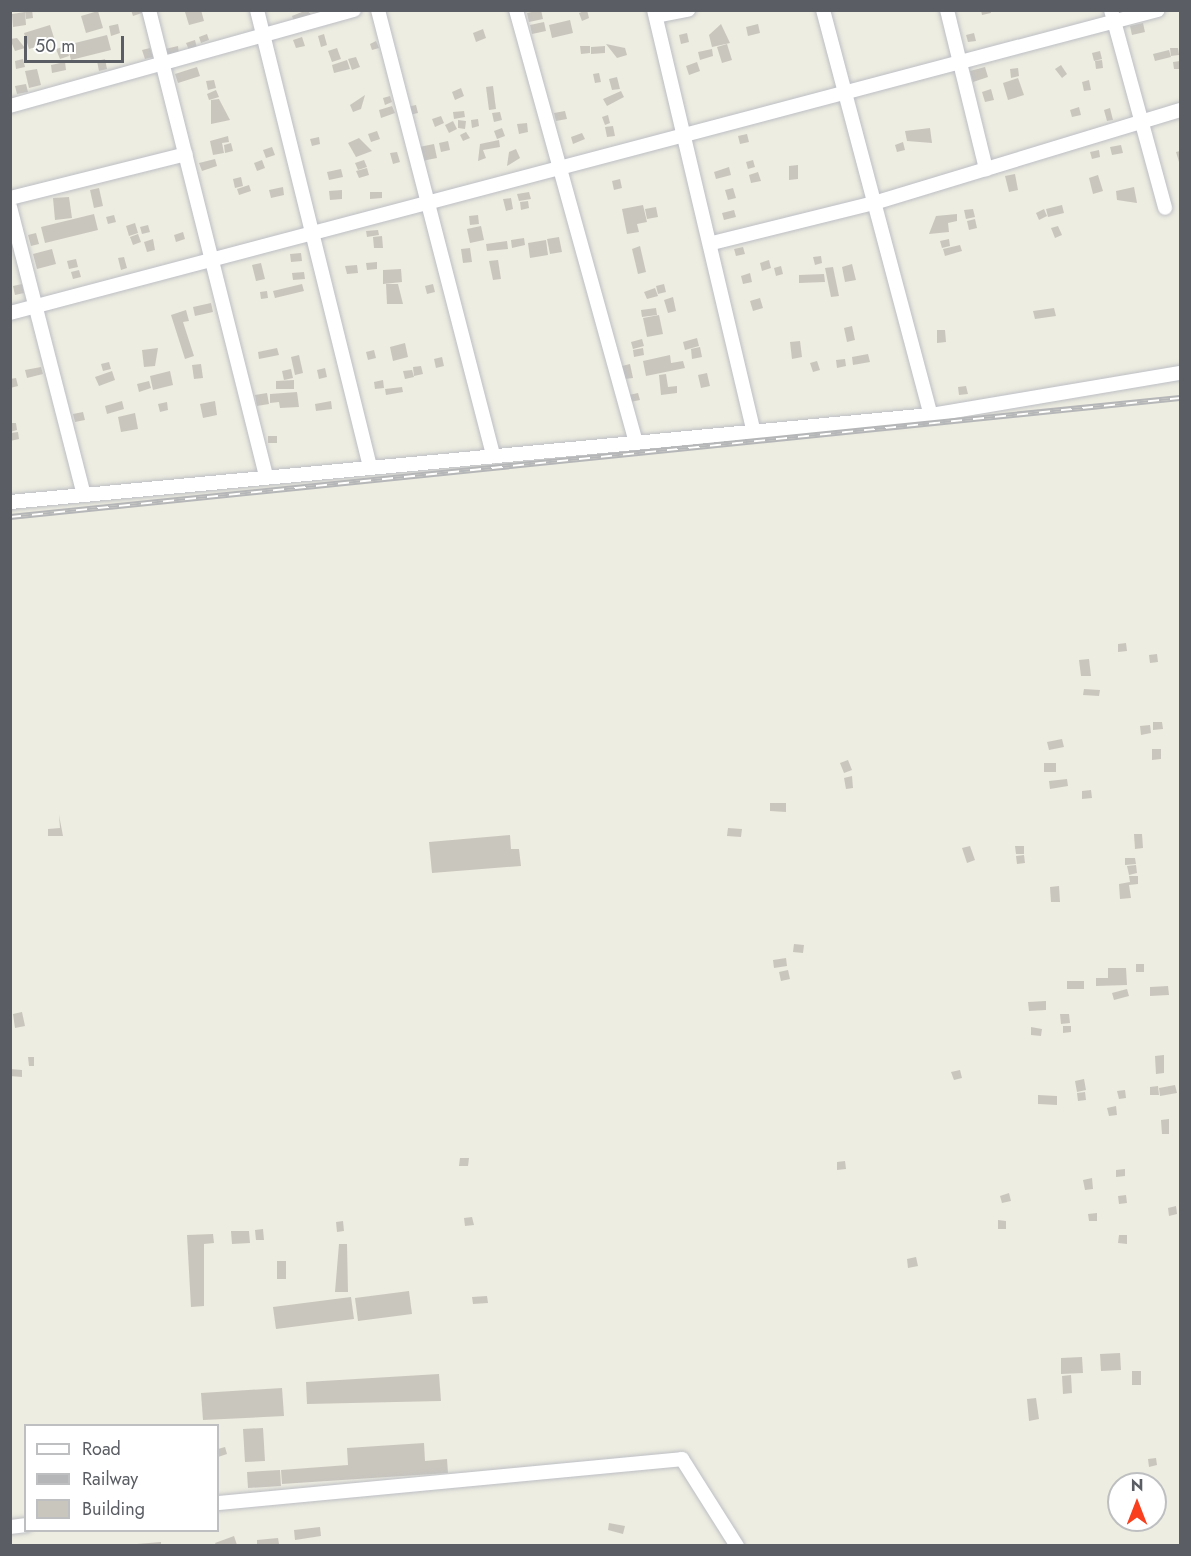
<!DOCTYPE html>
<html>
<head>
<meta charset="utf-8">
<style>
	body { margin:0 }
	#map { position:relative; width:1191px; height:1556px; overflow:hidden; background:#eeede1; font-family:Jost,sans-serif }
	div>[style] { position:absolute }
	.building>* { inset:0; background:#c9c6be }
	.roads { filter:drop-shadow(0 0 2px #bcbec4) drop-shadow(0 0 2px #bcbec4) }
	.street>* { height:14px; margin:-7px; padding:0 7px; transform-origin:7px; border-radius:7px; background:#fff }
	.rail>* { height:6px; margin-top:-3px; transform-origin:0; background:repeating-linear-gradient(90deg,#fff 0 11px,#b5b6b7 0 22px); box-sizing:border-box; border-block:2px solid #b5b6b7 }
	span { translate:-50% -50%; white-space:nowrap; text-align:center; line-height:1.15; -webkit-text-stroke:4.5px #fff; paint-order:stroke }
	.frame { position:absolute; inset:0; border:12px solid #5a5e64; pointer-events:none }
	.legend { position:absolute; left:24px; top:1424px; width:195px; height:108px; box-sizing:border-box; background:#fff; border:2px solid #bdbfc1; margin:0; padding:8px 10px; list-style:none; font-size:18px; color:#5a5e64 }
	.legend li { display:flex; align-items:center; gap:12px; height:30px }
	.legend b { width:30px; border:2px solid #bdbfc1 }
	.north { position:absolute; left:1107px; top:1472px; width:60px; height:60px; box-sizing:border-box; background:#fff; border:2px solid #bdbfc1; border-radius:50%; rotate:0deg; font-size:16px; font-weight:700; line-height:24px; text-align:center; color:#5a5e64 }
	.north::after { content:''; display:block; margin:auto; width:21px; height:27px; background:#f93f1d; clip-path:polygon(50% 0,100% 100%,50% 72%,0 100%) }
	.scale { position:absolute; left:24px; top:36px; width:100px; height:27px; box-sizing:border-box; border:3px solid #5a5e64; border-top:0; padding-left:8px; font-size:18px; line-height:21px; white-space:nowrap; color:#5a5e64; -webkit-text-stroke:4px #fff; paint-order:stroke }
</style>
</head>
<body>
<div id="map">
	<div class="building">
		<i style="clip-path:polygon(32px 10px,33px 18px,26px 19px,25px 11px)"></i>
		<i style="clip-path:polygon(131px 10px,141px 10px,142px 13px,133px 16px)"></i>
		<i style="clip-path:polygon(201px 10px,204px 21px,189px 25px,185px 12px)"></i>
		<i style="clip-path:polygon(307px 10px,312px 16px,294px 22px,292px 16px)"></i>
		<i style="clip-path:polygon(541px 10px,543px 19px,529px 22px,527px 13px)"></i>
		<i style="clip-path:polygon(587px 10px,589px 18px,582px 21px,579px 13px)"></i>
		<i style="clip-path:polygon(981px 10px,990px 10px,991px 13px,982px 15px)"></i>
		<i style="clip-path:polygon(98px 11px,103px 28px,86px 33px,81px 16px)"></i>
		<i style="clip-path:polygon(25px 12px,26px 25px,13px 27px,12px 14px)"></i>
		<i style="clip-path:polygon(570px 20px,573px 33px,552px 38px,549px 25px)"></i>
		<i style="clip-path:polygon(544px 22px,546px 31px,532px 34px,530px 25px)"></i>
		<i style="clip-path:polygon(1143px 23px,1145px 32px,1132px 35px,1130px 26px)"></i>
		<i style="clip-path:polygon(118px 24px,120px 33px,111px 36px,109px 26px)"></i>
		<i style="clip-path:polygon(721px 24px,730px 43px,712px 47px,709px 35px)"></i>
		<i style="clip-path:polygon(758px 24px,760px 33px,748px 36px,746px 27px)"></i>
		<i style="clip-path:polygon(50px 25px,55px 41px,29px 49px,24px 33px)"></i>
		<i style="clip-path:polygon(483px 29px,486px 38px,476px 42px,473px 33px)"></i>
		<i style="clip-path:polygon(687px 33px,689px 42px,681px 44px,679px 35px)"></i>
		<i style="clip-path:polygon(974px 33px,976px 41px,968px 42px,966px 35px)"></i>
		<i style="clip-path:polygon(207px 34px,209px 40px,201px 43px,199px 37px)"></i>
		<i style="clip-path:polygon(324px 34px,327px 45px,321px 47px,318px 36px)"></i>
		<i style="clip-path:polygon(107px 35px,111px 50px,71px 60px,67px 45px)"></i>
		<i style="clip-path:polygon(302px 37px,305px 46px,296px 48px,293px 40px)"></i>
		<i style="clip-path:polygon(17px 38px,25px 48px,15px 51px,10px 39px)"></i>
		<i style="clip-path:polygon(195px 40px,197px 48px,189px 50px,186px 43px)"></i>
		<i style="clip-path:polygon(376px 41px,379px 48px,372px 50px,370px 44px)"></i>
		<i style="clip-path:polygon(606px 44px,625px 48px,627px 55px,617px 58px)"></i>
		<i style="clip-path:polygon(727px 44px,732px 60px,722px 63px,717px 47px)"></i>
		<i style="clip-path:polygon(66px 46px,69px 56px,60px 59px,56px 49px)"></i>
		<i style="clip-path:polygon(178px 46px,179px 54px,167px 56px,165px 49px)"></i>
		<i style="clip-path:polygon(580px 46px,590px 46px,590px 53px,581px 54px)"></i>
		<i style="clip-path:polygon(605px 46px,605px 53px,591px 54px,591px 47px)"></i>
		<i style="clip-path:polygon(150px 48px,153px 57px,145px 59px,142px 50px)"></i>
		<i style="clip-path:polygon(337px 48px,341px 59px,332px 62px,328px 51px)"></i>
		<i style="clip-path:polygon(1170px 48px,1178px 48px,1179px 55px,1171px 56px)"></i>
		<i style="clip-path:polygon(712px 49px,713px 56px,700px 60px,698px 52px)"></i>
		<i style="clip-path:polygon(1169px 50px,1171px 57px,1155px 61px,1153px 54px)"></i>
		<i style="clip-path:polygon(1100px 51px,1102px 59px,1094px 61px,1092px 53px)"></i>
		<i style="clip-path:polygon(356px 57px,360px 67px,352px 70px,348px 59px)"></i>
		<i style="clip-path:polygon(23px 59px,25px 67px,16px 69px,15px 61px)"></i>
		<i style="clip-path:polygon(105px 59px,107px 69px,99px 71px,97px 61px)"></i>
		<i style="clip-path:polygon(347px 60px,350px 69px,334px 73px,332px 65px)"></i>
		<i style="clip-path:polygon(1102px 60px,1103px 68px,1096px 69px,1095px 61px)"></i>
		<i style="clip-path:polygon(1180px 61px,1180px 69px,1174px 69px,1173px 62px)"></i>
		<i style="clip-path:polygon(65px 62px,66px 70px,52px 73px,51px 65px)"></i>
		<i style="clip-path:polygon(697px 62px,700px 71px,689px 75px,686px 66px)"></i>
		<i style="clip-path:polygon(1061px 65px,1067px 74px,1062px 78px,1055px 69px)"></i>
		<i style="clip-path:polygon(197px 67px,200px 76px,178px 83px,175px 74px)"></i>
		<i style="clip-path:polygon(985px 67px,988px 77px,973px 82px,970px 71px)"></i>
		<i style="clip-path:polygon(1018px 68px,1019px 76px,1011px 78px,1010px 69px)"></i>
		<i style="clip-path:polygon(37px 69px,41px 85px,29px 88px,25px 71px)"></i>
		<i style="clip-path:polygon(599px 73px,601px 82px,595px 83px,593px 74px)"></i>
		<i style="clip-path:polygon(617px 77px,620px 89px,612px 90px,609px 79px)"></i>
		<i style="clip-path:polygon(1018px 78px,1024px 95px,1008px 100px,1003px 83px)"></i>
		<i style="clip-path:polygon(214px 80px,216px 88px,208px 90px,206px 81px)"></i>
		<i style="clip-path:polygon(1089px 80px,1091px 90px,1084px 91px,1082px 82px)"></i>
		<i style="clip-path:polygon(26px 84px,28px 92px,17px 94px,15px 86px)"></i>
		<i style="clip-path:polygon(493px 86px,496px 109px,489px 110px,486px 87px)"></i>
		<i style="clip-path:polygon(461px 88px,464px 96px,455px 100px,452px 92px)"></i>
		<i style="clip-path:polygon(991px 89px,994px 100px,985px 102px,982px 92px)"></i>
		<i style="clip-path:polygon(216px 90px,219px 97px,209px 100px,207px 94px)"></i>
		<i style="clip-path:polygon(621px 91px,624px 97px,607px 106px,603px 99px)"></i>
		<i style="clip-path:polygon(365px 95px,361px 109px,353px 112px,350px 105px)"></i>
		<i style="clip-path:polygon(390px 96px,392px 102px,385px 105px,383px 98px)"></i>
		<i style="clip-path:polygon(219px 99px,230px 120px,211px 124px,211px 100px)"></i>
		<i style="clip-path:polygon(416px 105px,418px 113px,409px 115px,407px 107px)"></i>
		<i style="clip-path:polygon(392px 106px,395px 113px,381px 118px,379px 110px)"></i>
		<i style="clip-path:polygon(1079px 107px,1081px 115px,1072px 117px,1070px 110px)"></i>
		<i style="clip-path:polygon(1110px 108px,1113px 120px,1107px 121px,1104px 110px)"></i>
		<i style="clip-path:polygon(464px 111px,465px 117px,454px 119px,453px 112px)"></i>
		<i style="clip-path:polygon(565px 111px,567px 119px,556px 121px,554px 113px)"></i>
		<i style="clip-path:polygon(500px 112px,502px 120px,494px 122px,492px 113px)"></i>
		<i style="clip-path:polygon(608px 115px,610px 123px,605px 125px,602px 117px)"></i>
		<i style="clip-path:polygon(441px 116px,444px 123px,435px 127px,432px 119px)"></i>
		<i style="clip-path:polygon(478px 119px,479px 126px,472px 128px,471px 120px)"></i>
		<i style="clip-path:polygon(458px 120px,466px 121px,465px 129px,458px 128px)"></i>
		<i style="clip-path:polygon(453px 121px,457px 129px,449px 133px,445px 125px)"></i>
		<i style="clip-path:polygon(527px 123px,528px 132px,519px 134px,517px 124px)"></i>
		<i style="clip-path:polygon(613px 126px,615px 136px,607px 137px,605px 127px)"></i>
		<i style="clip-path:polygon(502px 128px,505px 136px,497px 139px,494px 131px)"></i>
		<i style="clip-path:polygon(930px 128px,932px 143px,907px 141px,905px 131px)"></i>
		<i style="clip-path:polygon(377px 131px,380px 139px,371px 142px,368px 134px)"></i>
		<i style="clip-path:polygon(466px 132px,470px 138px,463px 141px,460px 135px)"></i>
		<i style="clip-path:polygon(582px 133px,585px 139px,573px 144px,571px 137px)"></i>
		<i style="clip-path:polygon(747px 134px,749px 142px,740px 144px,738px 136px)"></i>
		<i style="clip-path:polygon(228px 136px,229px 142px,222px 143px,224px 153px,213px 155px,210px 141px)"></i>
		<i style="clip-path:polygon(319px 137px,320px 144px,312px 146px,310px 139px)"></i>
		<i style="clip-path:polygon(359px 138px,372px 151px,356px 157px,348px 143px)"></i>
		<i style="clip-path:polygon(499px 140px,500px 147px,483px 150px,486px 158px,478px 161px,480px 144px)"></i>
		<i style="clip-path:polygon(448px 141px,450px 150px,441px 152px,439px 143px)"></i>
		<i style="clip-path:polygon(903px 142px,905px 150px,897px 152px,895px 145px)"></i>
		<i style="clip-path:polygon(231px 143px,233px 151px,225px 153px,224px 145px)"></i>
		<i style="clip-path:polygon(434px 144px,437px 158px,422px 161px,419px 147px)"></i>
		<i style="clip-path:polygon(1121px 145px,1123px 153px,1112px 155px,1110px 147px)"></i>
		<i style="clip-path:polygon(272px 147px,275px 155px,266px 158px,263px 150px)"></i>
		<i style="clip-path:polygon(516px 149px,520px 158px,507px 166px,509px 152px)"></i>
		<i style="clip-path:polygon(1099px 150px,1100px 157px,1092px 159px,1090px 152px)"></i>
		<i style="clip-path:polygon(1180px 151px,1180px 165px,1176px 152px)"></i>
		<i style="clip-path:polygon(397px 152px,400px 162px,393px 164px,390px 153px)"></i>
		<i style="clip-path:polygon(215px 159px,217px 166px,202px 171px,199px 163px)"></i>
		<i style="clip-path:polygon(262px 160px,265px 168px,257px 171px,254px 163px)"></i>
		<i style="clip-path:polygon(364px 160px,367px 167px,358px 170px,355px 163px)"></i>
		<i style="clip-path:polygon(753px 160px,755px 167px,748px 169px,746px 162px)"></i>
		<i style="clip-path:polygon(798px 165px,798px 179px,789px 180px,789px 166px)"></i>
		<i style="clip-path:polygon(729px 167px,731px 175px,716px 179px,714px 172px)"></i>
		<i style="clip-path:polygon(367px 168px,369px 175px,359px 178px,356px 171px)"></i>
		<i style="clip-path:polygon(341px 169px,343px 177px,329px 180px,327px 172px)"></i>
		<i style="clip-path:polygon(758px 172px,761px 181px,751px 183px,749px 175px)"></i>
		<i style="clip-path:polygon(1015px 174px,1018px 190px,1009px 192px,1005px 176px)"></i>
		<i style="clip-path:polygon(1098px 175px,1103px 191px,1093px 194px,1089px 178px)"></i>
		<i style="clip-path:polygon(241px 177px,243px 186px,235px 188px,233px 179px)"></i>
		<i style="clip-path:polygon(620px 179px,622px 188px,614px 190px,612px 181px)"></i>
		<i style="clip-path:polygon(249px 185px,251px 191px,239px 195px,237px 189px)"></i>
		<i style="clip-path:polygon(283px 187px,284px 195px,271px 198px,269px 190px)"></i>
		<i style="clip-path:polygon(1134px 187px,1137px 203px,1117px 200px,1116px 191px)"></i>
		<i style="clip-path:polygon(99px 188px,103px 206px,94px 208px,90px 190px)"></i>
		<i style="clip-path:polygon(733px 188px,736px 198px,728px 200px,725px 190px)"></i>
		<i style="clip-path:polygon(342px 190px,342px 199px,330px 200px,329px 191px)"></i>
		<i style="clip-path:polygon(370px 192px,382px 192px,382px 198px,370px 199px)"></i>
		<i style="clip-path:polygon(529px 192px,531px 199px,519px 201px,517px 194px)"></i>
		<i style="clip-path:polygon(69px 197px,72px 218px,55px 220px,53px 198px)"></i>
		<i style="clip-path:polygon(511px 198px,513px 209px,506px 211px,503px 199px)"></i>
		<i style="clip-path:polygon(528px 201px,529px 208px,521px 210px,520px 202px)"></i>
		<i style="clip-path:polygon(643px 205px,647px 222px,637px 224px,639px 232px,627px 234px,622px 209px)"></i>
		<i style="clip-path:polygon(1062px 205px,1064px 213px,1048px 217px,1046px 209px)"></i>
		<i style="clip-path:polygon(656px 207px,658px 217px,647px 219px,645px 209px)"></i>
		<i style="clip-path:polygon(973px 209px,975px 217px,966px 219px,964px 210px)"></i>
		<i style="clip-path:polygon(1044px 209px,1047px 216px,1039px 220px,1036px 213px)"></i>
		<i style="clip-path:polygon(734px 210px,736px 217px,724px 220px,722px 213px)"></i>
		<i style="clip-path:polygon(94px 214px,98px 230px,45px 243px,41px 227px)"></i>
		<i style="clip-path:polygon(957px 214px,957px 221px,948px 223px,949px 232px,929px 234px,936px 216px)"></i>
		<i style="clip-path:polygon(114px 215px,116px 222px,108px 224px,106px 217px)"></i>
		<i style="clip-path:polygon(478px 215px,479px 224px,470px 225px,469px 216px)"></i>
		<i style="clip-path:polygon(975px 219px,977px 228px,969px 230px,967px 221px)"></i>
		<i style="clip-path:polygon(135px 223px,138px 233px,129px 236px,126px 226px)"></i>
		<i style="clip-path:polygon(148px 225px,150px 232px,142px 234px,140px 227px)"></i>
		<i style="clip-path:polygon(481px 226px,484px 240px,470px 243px,467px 229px)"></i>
		<i style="clip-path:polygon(1058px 226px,1062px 235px,1055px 238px,1051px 228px)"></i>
		<i style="clip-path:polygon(378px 230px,379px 235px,367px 237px,366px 231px)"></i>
		<i style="clip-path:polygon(183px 232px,185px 239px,176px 242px,174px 235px)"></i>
		<i style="clip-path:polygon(36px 233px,39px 244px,31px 246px,28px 235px)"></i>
		<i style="clip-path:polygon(138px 234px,141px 242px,133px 245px,130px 237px)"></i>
		<i style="clip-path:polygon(382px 236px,383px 248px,374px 248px,373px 237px)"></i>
		<i style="clip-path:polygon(559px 237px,562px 252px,550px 254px,547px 239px)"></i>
		<i style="clip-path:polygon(524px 238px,525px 245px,512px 248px,511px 240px)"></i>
		<i style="clip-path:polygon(153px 239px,155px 250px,147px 252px,144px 242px)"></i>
		<i style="clip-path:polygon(949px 239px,950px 246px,942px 248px,940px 241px)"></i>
		<i style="clip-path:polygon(546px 240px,548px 255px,530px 258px,528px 243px)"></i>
		<i style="clip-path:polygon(507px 241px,508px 249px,487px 251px,486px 244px)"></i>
		<i style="clip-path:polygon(960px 245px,962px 251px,945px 256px,943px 249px)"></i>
		<i style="clip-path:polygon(640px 246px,646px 272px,638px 274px,632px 249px)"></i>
		<i style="clip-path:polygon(743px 247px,745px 254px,736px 256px,734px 249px)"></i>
		<i style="clip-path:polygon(470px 248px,472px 262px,463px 263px,461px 249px)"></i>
		<i style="clip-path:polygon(52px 249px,56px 264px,37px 269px,33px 254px)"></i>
		<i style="clip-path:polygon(301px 253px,302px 261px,291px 262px,290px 254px)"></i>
		<i style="clip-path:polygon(821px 256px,822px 263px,815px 265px,813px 257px)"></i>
		<i style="clip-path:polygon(124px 257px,127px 268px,121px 270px,118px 258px)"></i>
		<i style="clip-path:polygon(76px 259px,78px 267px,69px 269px,67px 261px)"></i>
		<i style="clip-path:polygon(498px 260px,501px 279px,493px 280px,489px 261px)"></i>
		<i style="clip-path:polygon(769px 260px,771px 268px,762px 271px,760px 263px)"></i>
		<i style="clip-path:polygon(377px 262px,377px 269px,367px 270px,366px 263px)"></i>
		<i style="clip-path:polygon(261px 263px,265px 279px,256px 281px,252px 265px)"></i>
		<i style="clip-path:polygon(852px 264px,856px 280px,845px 282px,842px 267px)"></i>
		<i style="clip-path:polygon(357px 265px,358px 273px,347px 274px,345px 266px)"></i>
		<i style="clip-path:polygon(781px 266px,783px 274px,776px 276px,774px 268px)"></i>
		<i style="clip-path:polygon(833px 267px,839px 296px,831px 297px,825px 268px)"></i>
		<i style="clip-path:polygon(401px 269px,402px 282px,383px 284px,383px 270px)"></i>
		<i style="clip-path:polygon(79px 270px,81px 277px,73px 279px,71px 272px)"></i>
		<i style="clip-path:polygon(304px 272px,305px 279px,293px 280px,292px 273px)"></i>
		<i style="clip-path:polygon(750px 273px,752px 282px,743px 284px,741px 276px)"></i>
		<i style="clip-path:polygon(824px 274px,825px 282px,799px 283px,799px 275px)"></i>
		<i style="clip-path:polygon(22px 284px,24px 293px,15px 295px,13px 286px)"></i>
		<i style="clip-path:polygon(302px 284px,304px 291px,275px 298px,273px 291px)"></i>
		<i style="clip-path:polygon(386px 284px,398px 284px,403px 304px,387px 304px)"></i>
		<i style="clip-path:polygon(433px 284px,435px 292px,427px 294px,425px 286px)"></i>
		<i style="clip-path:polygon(664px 284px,666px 292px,658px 294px,656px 286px)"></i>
		<i style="clip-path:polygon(655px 288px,658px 296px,647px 299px,644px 292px)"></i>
		<i style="clip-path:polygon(267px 291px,268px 298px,261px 299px,260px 292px)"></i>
		<i style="clip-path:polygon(673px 297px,676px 311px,668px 313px,664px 300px)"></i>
		<i style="clip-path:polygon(760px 298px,763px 308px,753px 311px,750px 301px)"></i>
		<i style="clip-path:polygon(211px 303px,213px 312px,195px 316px,193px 307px)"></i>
		<i style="clip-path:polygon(656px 308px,657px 315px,642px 317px,641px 310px)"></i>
		<i style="clip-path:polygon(1054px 308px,1056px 316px,1035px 319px,1033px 311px)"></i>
		<i style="clip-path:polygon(186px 310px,189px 321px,183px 322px,194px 356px,185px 359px,171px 315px)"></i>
		<i style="clip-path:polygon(659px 315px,663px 334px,647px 337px,643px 318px)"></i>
		<i style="clip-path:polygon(852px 326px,855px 340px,847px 342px,844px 328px)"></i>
		<i style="clip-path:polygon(937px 330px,945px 330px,946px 342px,937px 343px)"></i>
		<i style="clip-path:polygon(697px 338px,699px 346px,685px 350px,683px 342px)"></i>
		<i style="clip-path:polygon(642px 339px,644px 346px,633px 349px,631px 342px)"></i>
		<i style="clip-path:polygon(800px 341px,802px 357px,792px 359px,790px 342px)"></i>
		<i style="clip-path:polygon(405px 343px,408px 357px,393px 361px,390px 347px)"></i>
		<i style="clip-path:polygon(700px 347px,702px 357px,692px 359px,691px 349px)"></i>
		<i style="clip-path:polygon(158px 348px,155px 366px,144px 367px,142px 350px)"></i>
		<i style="clip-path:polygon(277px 348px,279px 355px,259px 359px,258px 352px)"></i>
		<i style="clip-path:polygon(643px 348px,644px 355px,634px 357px,633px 350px)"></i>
		<i style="clip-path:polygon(374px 350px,376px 358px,368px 360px,366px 352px)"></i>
		<i style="clip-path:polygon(868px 354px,870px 362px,853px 365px,852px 357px)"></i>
		<i style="clip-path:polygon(299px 355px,303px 373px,295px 375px,291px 357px)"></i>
		<i style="clip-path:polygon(670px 355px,671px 363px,683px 361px,685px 368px,646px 376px,643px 361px)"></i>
		<i style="clip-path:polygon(442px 357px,444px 366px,436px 368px,434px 359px)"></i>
		<i style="clip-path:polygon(845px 359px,846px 366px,837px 368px,836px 360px)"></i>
		<i style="clip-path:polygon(817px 361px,820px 370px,813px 372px,810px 363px)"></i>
		<i style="clip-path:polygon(109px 362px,111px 369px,103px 371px,101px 364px)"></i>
		<i style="clip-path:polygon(201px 364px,203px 378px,194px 379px,192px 365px)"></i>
		<i style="clip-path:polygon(630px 364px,633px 378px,625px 379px,622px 366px)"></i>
		<i style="clip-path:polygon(421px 366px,423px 374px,414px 376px,413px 367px)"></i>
		<i style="clip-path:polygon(41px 367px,43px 374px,27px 378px,25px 370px)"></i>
		<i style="clip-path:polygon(325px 368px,327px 377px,319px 379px,317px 370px)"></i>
		<i style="clip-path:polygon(291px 369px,293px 378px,284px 380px,282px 371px)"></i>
		<i style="clip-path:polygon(412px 370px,414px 377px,405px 379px,403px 371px)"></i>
		<i style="clip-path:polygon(112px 371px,115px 380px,99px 386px,95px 377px)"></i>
		<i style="clip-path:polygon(170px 371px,173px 385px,153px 390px,150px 376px)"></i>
		<i style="clip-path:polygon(707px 373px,710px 386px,701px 388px,698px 375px)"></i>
		<i style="clip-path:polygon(666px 374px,668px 387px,677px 386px,677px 393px,661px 395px,659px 375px)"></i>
		<i style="clip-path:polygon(16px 378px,18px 386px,10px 388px,10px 379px)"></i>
		<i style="clip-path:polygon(294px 380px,294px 389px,276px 389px,276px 381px)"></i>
		<i style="clip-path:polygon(383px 380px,384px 388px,375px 389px,374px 382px)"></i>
		<i style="clip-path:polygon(149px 381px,151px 388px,139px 392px,137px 384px)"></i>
		<i style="clip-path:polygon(966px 386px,968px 394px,959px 395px,958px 387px)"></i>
		<i style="clip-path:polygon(402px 387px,403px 392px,386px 395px,385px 389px)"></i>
		<i style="clip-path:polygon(297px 392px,299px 407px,280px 408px,279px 402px,270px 403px,270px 394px)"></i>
		<i style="clip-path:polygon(267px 393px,269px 404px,257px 406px,255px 395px)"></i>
		<i style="clip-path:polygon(638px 393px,640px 400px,630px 402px,629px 395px)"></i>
		<i style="clip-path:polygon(122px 401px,124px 409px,107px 414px,105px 406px)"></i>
		<i style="clip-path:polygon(215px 401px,217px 415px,203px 418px,200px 404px)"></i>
		<i style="clip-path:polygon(331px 401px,332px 409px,316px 411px,315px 404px)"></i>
		<i style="clip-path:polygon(167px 402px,168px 410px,160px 412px,158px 404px)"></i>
		<i style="clip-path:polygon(83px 412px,85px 420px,75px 422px,73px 414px)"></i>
		<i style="clip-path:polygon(135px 413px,138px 429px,121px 432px,118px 417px)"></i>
		<i style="clip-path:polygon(10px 423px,16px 423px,17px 430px,10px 432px)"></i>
		<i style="clip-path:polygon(18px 432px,19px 439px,10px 441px,10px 433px)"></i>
		<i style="clip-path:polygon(268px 436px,277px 436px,277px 443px,268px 443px)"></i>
		<i style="clip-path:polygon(1126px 643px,1127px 651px,1118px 652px,1118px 644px)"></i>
		<i style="clip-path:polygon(1157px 654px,1158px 662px,1150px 663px,1149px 655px)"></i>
		<i style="clip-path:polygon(1089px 659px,1091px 676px,1081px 676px,1079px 660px)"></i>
		<i style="clip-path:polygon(1084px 689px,1100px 690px,1099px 696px,1083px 695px)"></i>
		<i style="clip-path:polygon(1153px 722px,1162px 722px,1163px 729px,1153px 730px)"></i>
		<i style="clip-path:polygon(1150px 725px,1151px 733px,1141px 735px,1140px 726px)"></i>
		<i style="clip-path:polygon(1062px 739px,1064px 747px,1049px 750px,1047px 742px)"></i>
		<i style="clip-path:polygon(1152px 749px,1161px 749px,1161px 759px,1152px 760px)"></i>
		<i style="clip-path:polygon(848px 760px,852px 770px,844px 773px,840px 763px)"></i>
		<i style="clip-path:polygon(1044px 763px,1056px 763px,1056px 772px,1044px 772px)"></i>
		<i style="clip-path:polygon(852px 776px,853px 788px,846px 789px,844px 778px)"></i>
		<i style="clip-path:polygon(1067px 779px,1068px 786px,1050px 789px,1049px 781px)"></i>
		<i style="clip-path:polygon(1091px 790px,1092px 798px,1082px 799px,1082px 791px)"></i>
		<i style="clip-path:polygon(770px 803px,786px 803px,786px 812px,770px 811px)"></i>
		<i style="clip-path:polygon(59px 815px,63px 836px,48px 836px,48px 829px,60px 828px)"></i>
		<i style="clip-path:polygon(728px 828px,742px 829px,741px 837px,727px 836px)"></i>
		<i style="clip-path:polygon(1134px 834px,1142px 834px,1143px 848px,1135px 849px)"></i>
		<i style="clip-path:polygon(510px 835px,511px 849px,519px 849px,521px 866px,432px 873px,429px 842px)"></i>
		<i style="clip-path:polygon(970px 846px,975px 860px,967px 863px,962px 848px)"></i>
		<i style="clip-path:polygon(1015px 846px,1024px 846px,1024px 854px,1016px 854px)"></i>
		<i style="clip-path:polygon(1024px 855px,1025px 863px,1017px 864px,1016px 856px)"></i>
		<i style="clip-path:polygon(1125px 858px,1135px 858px,1136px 864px,1125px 865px)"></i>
		<i style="clip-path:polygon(1136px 865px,1137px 873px,1129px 875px,1127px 866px)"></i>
		<i style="clip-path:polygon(1129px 876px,1138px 876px,1138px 884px,1129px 885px,1131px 898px,1120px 899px,1119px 884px,1130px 882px)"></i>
		<i style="clip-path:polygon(1059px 886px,1060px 902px,1051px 902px,1050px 887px)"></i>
		<i style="clip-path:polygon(794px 944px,804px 945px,803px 953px,793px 952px)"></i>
		<i style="clip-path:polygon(786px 958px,787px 966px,774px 968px,773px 960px)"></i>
		<i style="clip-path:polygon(1136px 964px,1144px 964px,1144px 972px,1136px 972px)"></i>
		<i style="clip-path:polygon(1108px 968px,1126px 968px,1127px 985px,1096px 986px,1096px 978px,1108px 978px)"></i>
		<i style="clip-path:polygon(788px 970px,790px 979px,781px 981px,779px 972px)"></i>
		<i style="clip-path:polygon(1067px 981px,1084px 981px,1084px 989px,1067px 989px)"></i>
		<i style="clip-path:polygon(1168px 986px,1169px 995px,1150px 996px,1150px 987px)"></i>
		<i style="clip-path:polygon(1127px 989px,1129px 996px,1114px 1000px,1112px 993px)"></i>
		<i style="clip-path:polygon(1046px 1001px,1046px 1010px,1029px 1011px,1028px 1002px)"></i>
		<i style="clip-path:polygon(22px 1012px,25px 1026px,15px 1028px,13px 1014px)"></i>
		<i style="clip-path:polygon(1060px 1014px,1069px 1014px,1070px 1023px,1061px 1024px)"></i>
		<i style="clip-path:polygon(1063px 1026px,1071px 1026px,1071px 1032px,1063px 1033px)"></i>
		<i style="clip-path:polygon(1031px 1027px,1042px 1029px,1041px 1036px,1031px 1035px)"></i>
		<i style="clip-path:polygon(1164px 1055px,1164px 1073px,1156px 1074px,1155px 1056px)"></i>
		<i style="clip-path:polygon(28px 1057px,34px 1057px,34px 1066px,29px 1066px)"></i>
		<i style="clip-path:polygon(10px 1069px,22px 1070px,22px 1077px,10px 1076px)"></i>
		<i style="clip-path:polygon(960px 1070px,962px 1078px,954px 1080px,951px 1072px)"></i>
		<i style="clip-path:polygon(1084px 1079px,1086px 1090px,1077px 1092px,1075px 1081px)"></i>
		<i style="clip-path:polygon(1175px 1085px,1177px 1093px,1160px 1096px,1159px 1088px)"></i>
		<i style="clip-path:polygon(1158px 1086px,1159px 1095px,1150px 1095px,1150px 1087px)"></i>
		<i style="clip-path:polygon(1125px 1090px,1126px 1098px,1119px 1099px,1117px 1091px)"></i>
		<i style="clip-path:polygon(1085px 1092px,1086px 1100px,1078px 1101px,1077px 1093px)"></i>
		<i style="clip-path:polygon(1038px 1095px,1057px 1096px,1057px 1105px,1038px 1104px)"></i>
		<i style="clip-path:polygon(1116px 1106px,1117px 1115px,1109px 1116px,1107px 1108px)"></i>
		<i style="clip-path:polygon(1169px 1119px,1169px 1134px,1162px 1134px,1161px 1120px)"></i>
		<i style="clip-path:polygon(460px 1158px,469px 1158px,468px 1166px,459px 1166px)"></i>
		<i style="clip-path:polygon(845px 1161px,846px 1169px,837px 1170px,837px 1162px)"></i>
		<i style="clip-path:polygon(1125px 1169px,1125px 1176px,1116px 1177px,1116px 1170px)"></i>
		<i style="clip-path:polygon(1092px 1178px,1093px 1189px,1085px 1190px,1083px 1180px)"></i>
		<i style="clip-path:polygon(1009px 1193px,1011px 1201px,1002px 1203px,1000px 1196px)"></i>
		<i style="clip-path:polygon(1126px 1195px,1127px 1203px,1119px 1204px,1118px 1196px)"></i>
		<i style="clip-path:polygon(1176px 1206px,1177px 1214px,1169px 1216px,1168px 1208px)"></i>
		<i style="clip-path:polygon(1097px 1213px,1097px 1221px,1089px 1221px,1088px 1214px)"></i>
		<i style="clip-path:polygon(472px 1217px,474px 1225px,465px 1226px,464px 1218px)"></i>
		<i style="clip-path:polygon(998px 1220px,1006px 1221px,1006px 1229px,998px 1229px)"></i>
		<i style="clip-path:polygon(343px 1221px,344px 1231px,337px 1232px,336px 1222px)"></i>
		<i style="clip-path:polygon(263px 1229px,264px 1240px,256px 1240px,255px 1230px)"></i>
		<i style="clip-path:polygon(231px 1231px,249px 1231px,250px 1243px,232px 1244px)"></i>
		<i style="clip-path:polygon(213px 1234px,214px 1243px,204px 1244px,204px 1306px,191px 1307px,187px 1235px)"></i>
		<i style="clip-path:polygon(1119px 1235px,1127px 1235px,1127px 1244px,1118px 1243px)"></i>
		<i style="clip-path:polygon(339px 1244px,347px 1244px,348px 1292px,335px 1292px)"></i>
		<i style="clip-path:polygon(916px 1257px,918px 1266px,908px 1268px,907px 1259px)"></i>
		<i style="clip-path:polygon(277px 1261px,286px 1261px,286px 1279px,277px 1279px)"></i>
		<i style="clip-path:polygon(409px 1291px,412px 1314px,358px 1321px,355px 1298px)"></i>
		<i style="clip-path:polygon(487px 1296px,488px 1303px,473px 1304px,472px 1297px)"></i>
		<i style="clip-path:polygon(351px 1297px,354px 1319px,276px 1329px,273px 1307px)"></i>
		<i style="clip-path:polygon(1120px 1353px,1121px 1370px,1101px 1371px,1100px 1354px)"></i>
		<i style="clip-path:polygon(1082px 1357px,1083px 1373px,1061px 1374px,1061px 1358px)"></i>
		<i style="clip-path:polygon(1132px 1371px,1141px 1371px,1141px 1385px,1132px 1385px)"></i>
		<i style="clip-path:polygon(439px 1374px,441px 1401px,307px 1404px,306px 1382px)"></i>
		<i style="clip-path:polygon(1071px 1375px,1072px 1393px,1063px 1394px,1062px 1376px)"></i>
		<i style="clip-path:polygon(282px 1388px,284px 1416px,203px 1420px,201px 1393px)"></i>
		<i style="clip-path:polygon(1036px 1398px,1039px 1419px,1029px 1421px,1027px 1399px)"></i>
		<i style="clip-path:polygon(263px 1428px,265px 1461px,245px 1462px,243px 1429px)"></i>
		<i style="clip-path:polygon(424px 1443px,425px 1461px,447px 1459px,448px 1473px,282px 1484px,281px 1470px,348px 1465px,347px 1448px)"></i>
		<i style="clip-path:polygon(225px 1447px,227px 1454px,218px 1457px,218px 1449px)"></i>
		<i style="clip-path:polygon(1156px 1458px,1157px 1465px,1149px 1467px,1148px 1459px)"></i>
		<i style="clip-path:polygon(280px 1470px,281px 1486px,248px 1488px,247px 1472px)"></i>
		<i style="clip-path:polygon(609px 1523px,625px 1526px,623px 1534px,608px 1530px)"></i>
		<i style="clip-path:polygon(320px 1527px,321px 1536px,295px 1540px,294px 1530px)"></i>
		<i style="clip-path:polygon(234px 1536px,237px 1545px,216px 1545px,215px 1543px)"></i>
		<i style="clip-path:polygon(278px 1538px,279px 1544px,257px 1545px,257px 1540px)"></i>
		<i style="clip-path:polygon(161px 1542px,161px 1545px,137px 1545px,137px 1544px)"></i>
	</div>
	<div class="roads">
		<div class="street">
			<i style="left:149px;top:10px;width:481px;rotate:75.9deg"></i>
			<i style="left:257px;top:10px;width:471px;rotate:76.1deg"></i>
			<i style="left:378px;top:10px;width:461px;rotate:75.5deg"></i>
			<i style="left:516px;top:10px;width:448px;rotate:74.5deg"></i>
			<i style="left:654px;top:10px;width:434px;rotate:76.7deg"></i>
			<i style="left:823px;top:10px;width:419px;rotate:75.1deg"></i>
			<i style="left:947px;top:10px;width:164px;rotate:76.2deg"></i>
			<i style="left:1111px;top:10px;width:205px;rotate:74.7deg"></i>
			<i style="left:656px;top:16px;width:33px;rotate:-11deg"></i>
			<i style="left:10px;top:106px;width:357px;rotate:-15.6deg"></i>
			<i style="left:10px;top:198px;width:181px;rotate:-14deg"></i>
			<i style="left:10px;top:207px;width:297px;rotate:75.6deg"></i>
			<i style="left:712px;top:243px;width:167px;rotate:-13.9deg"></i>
			<i style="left:874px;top:203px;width:320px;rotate:-16.9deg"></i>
			<i style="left:10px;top:313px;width:1187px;rotate:-14.79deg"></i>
			<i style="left:10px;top:502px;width:925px;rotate:-5.4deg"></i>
			<i style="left:931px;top:415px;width:253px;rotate:-9.6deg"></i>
			<i style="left:218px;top:1503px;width:466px;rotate:-5.4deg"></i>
			<i style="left:682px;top:1459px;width:103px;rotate:57.7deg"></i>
			<i style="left:10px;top:1527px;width:16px;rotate:-7deg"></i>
		</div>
	</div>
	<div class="rail">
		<i style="left:10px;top:517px;width:1176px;rotate:-5.81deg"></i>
	</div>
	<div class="frame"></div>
	<ul class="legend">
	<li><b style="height:8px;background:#fff"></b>Road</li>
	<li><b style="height:8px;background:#b5b6b7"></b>Railway</li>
	<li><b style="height:16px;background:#c9c6be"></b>Building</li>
	</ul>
	<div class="north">N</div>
	<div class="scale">50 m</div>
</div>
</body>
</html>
